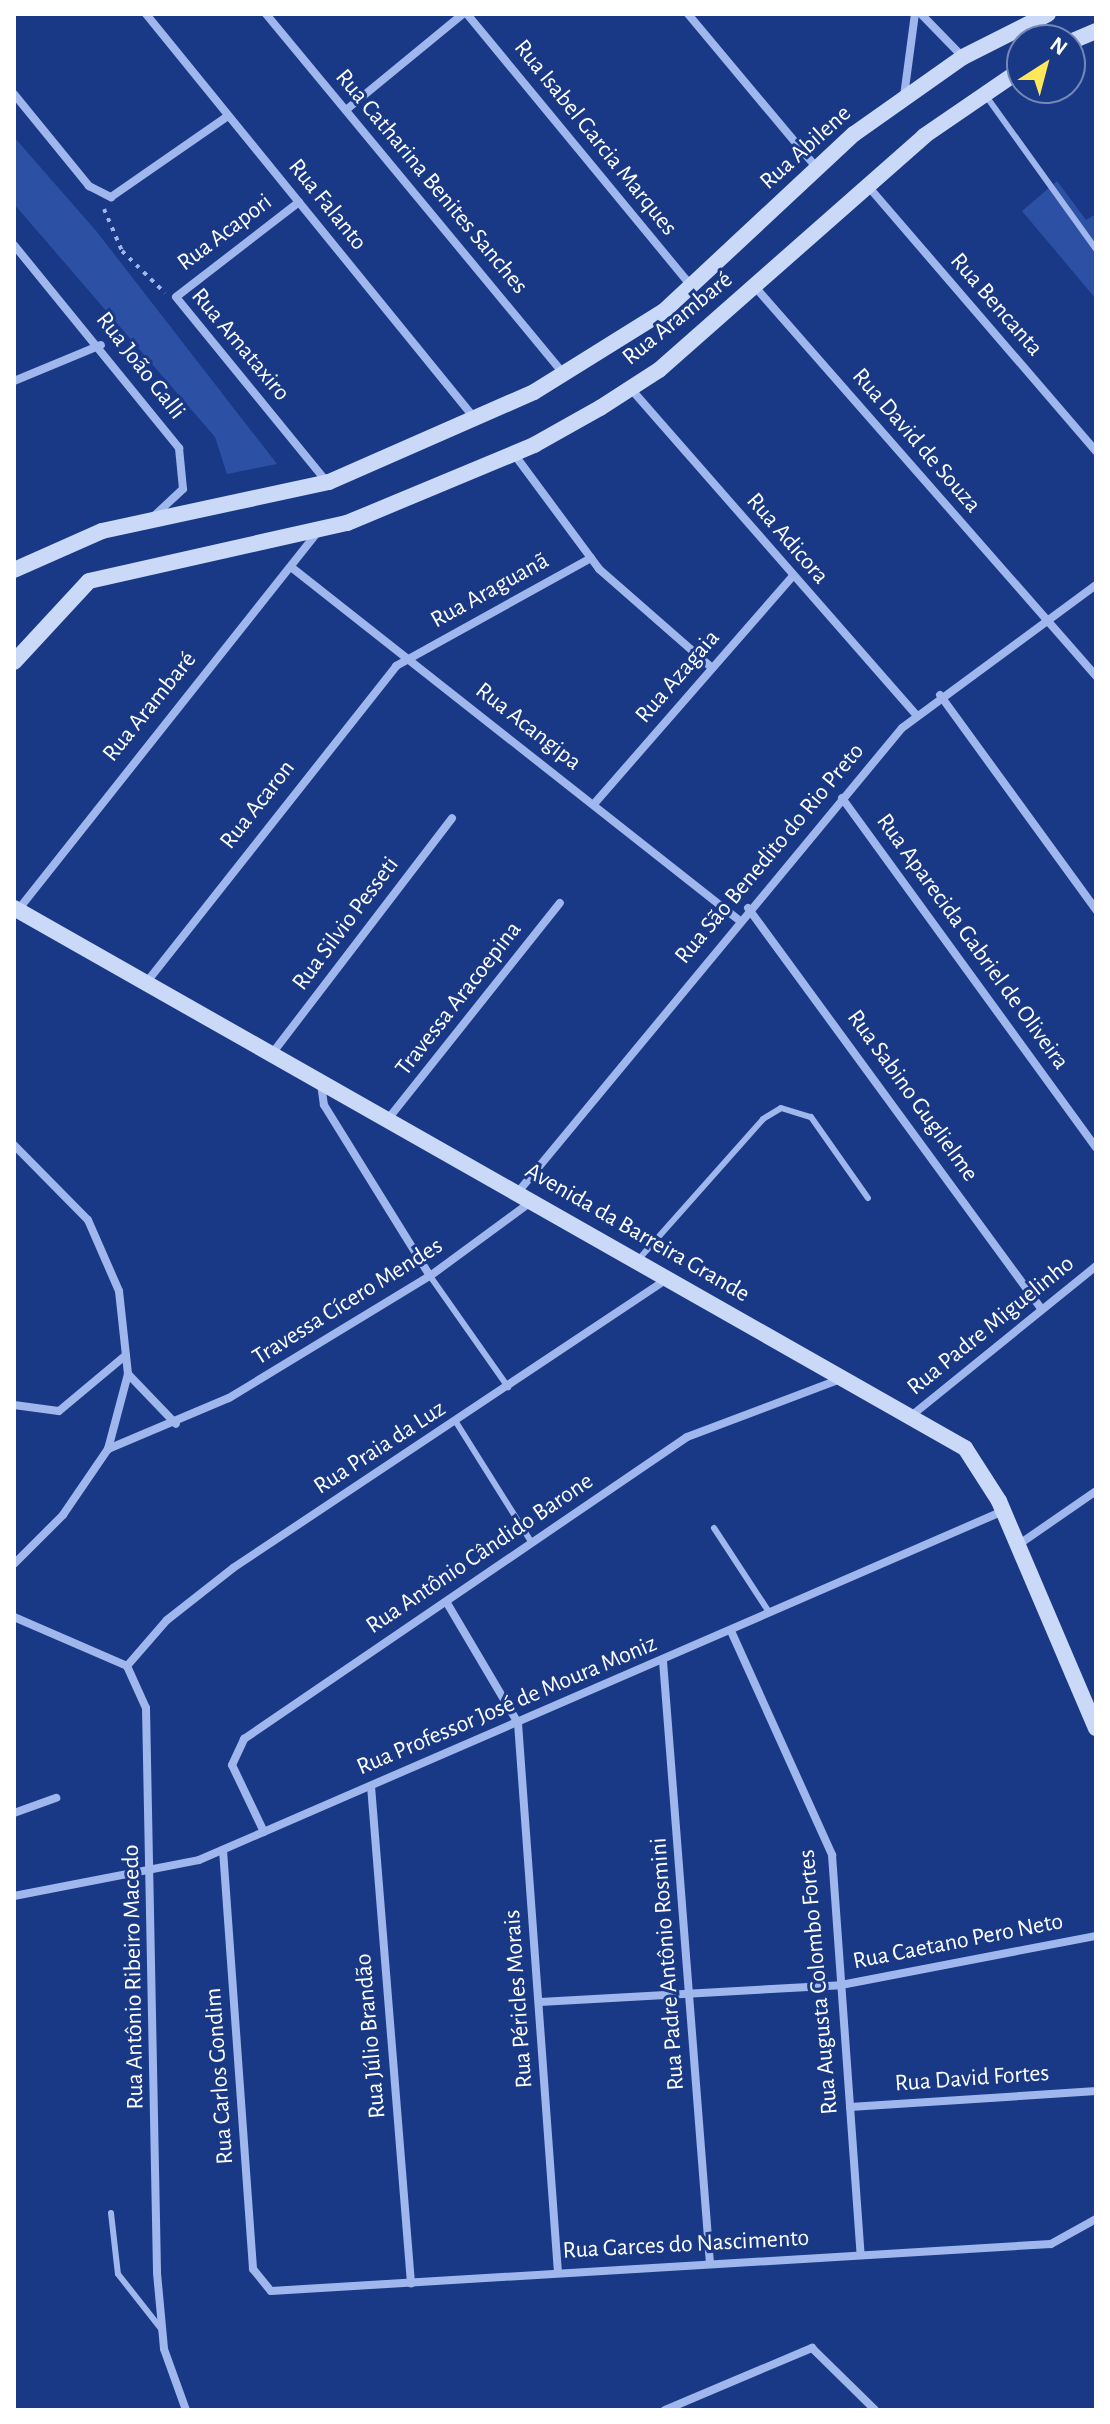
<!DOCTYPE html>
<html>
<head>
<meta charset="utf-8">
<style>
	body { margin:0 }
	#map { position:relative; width:1110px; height:2424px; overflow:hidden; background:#193986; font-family:"Alegreya Sans",sans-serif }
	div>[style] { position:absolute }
	.green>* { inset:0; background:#2c50a4 }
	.path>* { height:4px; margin-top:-2px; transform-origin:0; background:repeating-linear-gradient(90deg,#9fb7ec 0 4px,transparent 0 10px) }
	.lane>* { height:6px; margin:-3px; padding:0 3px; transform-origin:3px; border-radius:3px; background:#9fb7ec }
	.street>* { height:8px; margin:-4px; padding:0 4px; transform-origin:4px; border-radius:4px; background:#9fb7ec }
	.secondary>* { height:16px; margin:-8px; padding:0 8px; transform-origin:8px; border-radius:8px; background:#cbd9f9 }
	span { translate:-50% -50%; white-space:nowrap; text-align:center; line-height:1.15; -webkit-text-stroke:6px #193986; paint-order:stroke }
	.street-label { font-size:24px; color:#fff }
	.frame { position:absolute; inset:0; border:16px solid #fff; pointer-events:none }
	.north { position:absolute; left:1006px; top:24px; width:80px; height:80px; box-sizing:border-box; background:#193986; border:2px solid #7588b6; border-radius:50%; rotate:36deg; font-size:22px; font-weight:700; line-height:32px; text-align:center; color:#fff }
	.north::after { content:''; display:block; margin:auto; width:28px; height:36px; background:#ffe75a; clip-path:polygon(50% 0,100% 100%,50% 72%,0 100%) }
</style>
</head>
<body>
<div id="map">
	<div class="green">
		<i style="clip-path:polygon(14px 137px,97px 232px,277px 464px,227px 474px,215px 437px,14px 204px)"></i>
		<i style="clip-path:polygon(1057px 181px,1086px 220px,1096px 214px,1096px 299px,1022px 211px)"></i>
	</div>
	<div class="path">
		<i style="left:104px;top:209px;width:46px;rotate:66.8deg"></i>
		<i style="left:122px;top:251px;width:60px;rotate:44.3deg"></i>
	</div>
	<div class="lane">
		<i style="left:986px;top:96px;width:188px;rotate:54.3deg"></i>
		<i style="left:638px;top:1260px;width:188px;rotate:-48.4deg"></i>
		<i style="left:763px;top:1119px;width:21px;rotate:-31deg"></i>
		<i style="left:781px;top:1108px;width:31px;rotate:17deg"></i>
		<i style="left:811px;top:1117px;width:99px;rotate:54.9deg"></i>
		<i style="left:430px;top:1276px;width:136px;rotate:54.9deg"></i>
		<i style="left:456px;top:1422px;width:143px;rotate:57.9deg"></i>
		<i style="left:714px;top:1528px;width:100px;rotate:56.8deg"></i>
		<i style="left:111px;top:2213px;width:61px;rotate:83.5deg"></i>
		<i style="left:118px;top:2274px;width:71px;rotate:51.8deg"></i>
	</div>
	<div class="street">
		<i style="left:146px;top:14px;width:523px;rotate:50.9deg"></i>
		<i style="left:266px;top:14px;width:467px;rotate:50.4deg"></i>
		<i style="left:467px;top:14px;width:354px;rotate:50.5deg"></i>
		<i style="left:688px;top:14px;width:199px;rotate:50.1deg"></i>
		<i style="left:921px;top:14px;width:60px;rotate:45.7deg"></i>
		<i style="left:14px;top:94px;width:119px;rotate:50.8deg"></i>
		<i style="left:89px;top:186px;width:25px;rotate:27deg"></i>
		<i style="left:111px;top:197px;width:142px;rotate:-34.7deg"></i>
		<i style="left:904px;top:96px;width:83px;rotate:-82.4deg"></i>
		<i style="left:346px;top:110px;width:151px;rotate:-39.4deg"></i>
		<i style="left:867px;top:185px;width:351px;rotate:49.3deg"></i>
		<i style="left:299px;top:202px;width:155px;rotate:142.3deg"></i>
		<i style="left:176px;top:297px;width:239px;rotate:50.8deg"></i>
		<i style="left:14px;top:245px;width:262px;rotate:50.9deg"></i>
		<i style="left:179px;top:448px;width:41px;rotate:84.4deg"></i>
		<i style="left:183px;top:489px;width:41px;rotate:137deg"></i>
		<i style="left:756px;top:288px;width:516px;rotate:48.77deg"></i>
		<i style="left:14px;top:381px;width:94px;rotate:-22.5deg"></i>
		<i style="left:631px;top:389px;width:432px;rotate:48.8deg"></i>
		<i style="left:514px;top:454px;width:143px;rotate:53.5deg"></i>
		<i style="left:599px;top:569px;width:150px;rotate:41.2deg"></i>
		<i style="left:291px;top:567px;width:570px;rotate:38.24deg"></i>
		<i style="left:940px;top:695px;width:266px;rotate:54deg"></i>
		<i style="left:842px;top:798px;width:432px;rotate:54deg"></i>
		<i style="left:594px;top:804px;width:303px;rotate:-48.9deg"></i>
		<i style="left:748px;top:908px;width:497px;rotate:53.8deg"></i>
		<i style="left:18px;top:910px;width:483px;rotate:-51.6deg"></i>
		<i style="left:146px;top:983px;width:404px;rotate:-51.7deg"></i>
		<i style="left:396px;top:666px;width:223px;rotate:-29deg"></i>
		<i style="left:271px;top:1055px;width:298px;rotate:-52.6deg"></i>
		<i style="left:321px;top:1084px;width:21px;rotate:82deg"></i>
		<i style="left:324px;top:1105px;width:201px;rotate:58.2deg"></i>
		<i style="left:388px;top:1119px;width:276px;rotate:-51.5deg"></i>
		<i style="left:14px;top:1145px;width:105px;rotate:45.4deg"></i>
		<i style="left:88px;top:1220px;width:77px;rotate:66.4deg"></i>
		<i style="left:119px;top:1291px;width:83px;rotate:83.8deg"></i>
		<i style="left:128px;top:1374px;width:78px;rotate:104.9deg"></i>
		<i style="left:108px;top:1449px;width:80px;rotate:124.3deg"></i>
		<i style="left:63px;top:1515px;width:69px;rotate:135deg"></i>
		<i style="left:518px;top:1192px;width:602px;rotate:-50.39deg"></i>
		<i style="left:902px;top:728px;width:241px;rotate:-36.4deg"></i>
		<i style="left:128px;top:1374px;width:69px;rotate:46.2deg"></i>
		<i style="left:14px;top:1405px;width:45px;rotate:7.6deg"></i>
		<i style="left:59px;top:1411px;width:87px;rotate:-39.9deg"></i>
		<i style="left:911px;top:1416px;width:238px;rotate:-39deg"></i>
		<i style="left:108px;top:1449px;width:131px;rotate:-22.9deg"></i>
		<i style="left:229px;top:1398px;width:235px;rotate:-31.3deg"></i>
		<i style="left:430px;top:1276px;width:127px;rotate:-36.3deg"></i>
		<i style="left:1018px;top:1545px;width:95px;rotate:-34.7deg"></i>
		<i style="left:447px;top:1603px;width:139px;rotate:59.4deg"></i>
		<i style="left:518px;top:1723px;width:551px;rotate:85.84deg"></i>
		<i style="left:14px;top:1617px;width:123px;rotate:23.4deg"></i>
		<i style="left:127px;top:1666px;width:46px;rotate:65.7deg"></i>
		<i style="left:146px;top:1708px;width:565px;rotate:88.88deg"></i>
		<i style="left:157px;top:2273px;width:76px;rotate:84.7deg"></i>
		<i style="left:164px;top:2349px;width:65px;rotate:70.2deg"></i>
		<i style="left:731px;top:1631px;width:246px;rotate:65.7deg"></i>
		<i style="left:832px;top:1855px;width:401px;rotate:85.9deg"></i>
		<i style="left:663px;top:1661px;width:604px;rotate:85.54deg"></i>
		<i style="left:127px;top:1666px;width:61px;rotate:-49deg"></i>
		<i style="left:167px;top:1620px;width:84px;rotate:-38.2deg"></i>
		<i style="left:233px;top:1568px;width:521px;rotate:-33.66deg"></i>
		<i style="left:371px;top:1786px;width:499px;rotate:85.4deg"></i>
		<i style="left:14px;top:1813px;width:45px;rotate:-19.7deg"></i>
		<i style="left:264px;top:1832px;width:74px;rotate:-115.5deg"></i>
		<i style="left:232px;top:1765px;width:29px;rotate:-65deg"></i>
		<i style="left:244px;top:1739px;width:536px;rotate:-34.28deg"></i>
		<i style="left:687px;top:1437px;width:167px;rotate:-20.7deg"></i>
		<i style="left:223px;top:1850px;width:420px;rotate:85.9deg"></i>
		<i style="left:253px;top:2269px;width:28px;rotate:51deg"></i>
		<i style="left:271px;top:2291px;width:781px;rotate:-3.45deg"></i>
		<i style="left:1051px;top:2244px;width:51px;rotate:-29.1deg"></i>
		<i style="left:14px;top:1896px;width:188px;rotate:-11deg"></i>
		<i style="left:199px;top:1860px;width:876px;rotate:-23.46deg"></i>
		<i style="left:540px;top:2002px;width:301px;rotate:-3.2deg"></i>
		<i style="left:841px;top:1985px;width:260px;rotate:-10.9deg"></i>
		<i style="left:850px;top:2107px;width:247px;rotate:-3.7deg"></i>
		<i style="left:665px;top:2410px;width:160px;rotate:-22.9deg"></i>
		<i style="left:812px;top:2348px;width:88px;rotate:44.5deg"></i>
	</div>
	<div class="secondary">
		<i style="left:1070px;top:42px;width:28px;rotate:-23deg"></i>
		<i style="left:14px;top:570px;width:96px;rotate:-23.9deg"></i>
		<i style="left:102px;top:531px;width:232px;rotate:-12.2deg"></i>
		<i style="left:329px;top:482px;width:224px;rotate:-23.7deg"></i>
		<i style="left:534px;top:392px;width:153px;rotate:-31.9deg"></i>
		<i style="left:664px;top:311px;width:260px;rotate:-43deg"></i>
		<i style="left:854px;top:134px;width:133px;rotate:-35.2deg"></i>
		<i style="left:963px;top:57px;width:95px;rotate:-26.8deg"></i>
		<i style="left:14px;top:662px;width:110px;rotate:-47.2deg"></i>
		<i style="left:89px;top:581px;width:264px;rotate:-12.7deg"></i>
		<i style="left:347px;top:523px;width:203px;rotate:-22.6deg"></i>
		<i style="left:534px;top:445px;width:76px;rotate:-29.3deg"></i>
		<i style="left:600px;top:408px;width:70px;rotate:-32.8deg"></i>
		<i style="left:659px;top:370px;width:354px;rotate:-41.4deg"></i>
		<i style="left:924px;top:136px;width:119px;rotate:-34.4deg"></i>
		<i style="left:14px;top:908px;width:1094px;rotate:29.59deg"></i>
		<i style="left:965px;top:1448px;width:63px;rotate:57.3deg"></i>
		<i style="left:999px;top:1501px;width:247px;rotate:66.9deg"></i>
	</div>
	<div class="street-label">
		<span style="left:595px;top:138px;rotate:51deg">Rua Isabel Garcia Marques</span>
		<span style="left:806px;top:148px;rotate:-42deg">Rua Abilene</span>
		<span style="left:431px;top:182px;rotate:50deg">Rua Catharina Benites Sanches</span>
		<span style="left:327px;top:205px;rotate:51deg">Rua Falanto</span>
		<span style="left:225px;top:233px;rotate:-37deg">Rua Acapori</span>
		<span style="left:996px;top:305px;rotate:49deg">Rua Bencanta</span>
		<span style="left:678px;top:319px;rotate:-39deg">Rua Arambaré</span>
		<span style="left:240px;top:345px;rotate:50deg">Rua Amataxiro</span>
		<span style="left:140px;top:366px;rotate:52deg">Rua João Galli</span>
		<span style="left:916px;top:441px;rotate:49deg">Rua David de Souza</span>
		<span style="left:787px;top:539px;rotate:49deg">Rua Adicora</span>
		<span style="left:490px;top:591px;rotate:-29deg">Rua Araguanã</span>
		<span style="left:678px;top:677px;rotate:-49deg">Rua Azagaia</span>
		<span style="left:150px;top:707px;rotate:-51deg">Rua Arambaré</span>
		<span style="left:528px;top:727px;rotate:38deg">Rua Acangipa</span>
		<span style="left:258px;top:805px;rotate:-52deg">Rua Acaron</span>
		<span style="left:770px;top:854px;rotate:-50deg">Rua São Benedito do Rio Preto</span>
		<span style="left:346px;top:924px;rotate:-53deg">Rua Silvio Pesseti</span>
		<span style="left:972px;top:942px;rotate:54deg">Rua Aparecida Gabriel de Oliveira</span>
		<span style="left:459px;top:999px;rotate:-52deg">Travessa Aracoepina</span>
		<span style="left:912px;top:1096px;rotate:54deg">Rua Sabino Guglielme</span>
		<span style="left:637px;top:1233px;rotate:30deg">Avenida da Barreira Grande</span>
		<span style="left:348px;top:1302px;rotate:-32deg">Travessa Cícero Mendes</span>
		<span style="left:991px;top:1326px;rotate:-39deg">Rua Padre Miguelinho</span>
		<span style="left:380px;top:1448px;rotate:-33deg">Rua Praia da Luz</span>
		<span style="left:480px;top:1554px;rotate:-34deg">Rua Antônio Cândido Barone</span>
		<span style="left:507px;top:1706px;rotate:-23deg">Rua Professor José de Moura Moniz</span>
		<span style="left:958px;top:1942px;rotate:-11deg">Rua Caetano Pero Neto</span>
		<span style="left:668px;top:1964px;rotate:-94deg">Rua Padre Antônio Rosmini</span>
		<span style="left:134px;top:1977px;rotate:-91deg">Rua Antônio Ribeiro Macedo</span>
		<span style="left:819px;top:1982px;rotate:-95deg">Rua Augusta Colombo Fortes</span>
		<span style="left:519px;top:1999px;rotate:-94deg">Rua Péricles Morais</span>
		<span style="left:371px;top:2036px;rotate:-95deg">Rua Júlio Brandão</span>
		<span style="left:220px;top:2076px;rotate:-94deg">Rua Carlos Gondim</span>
		<span style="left:972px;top:2079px;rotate:-4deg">Rua David Fortes</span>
		<span style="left:686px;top:2245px;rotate:-3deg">Rua Garces do Nascimento</span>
	</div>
	<div class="frame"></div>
	<div class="north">N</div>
</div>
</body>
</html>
